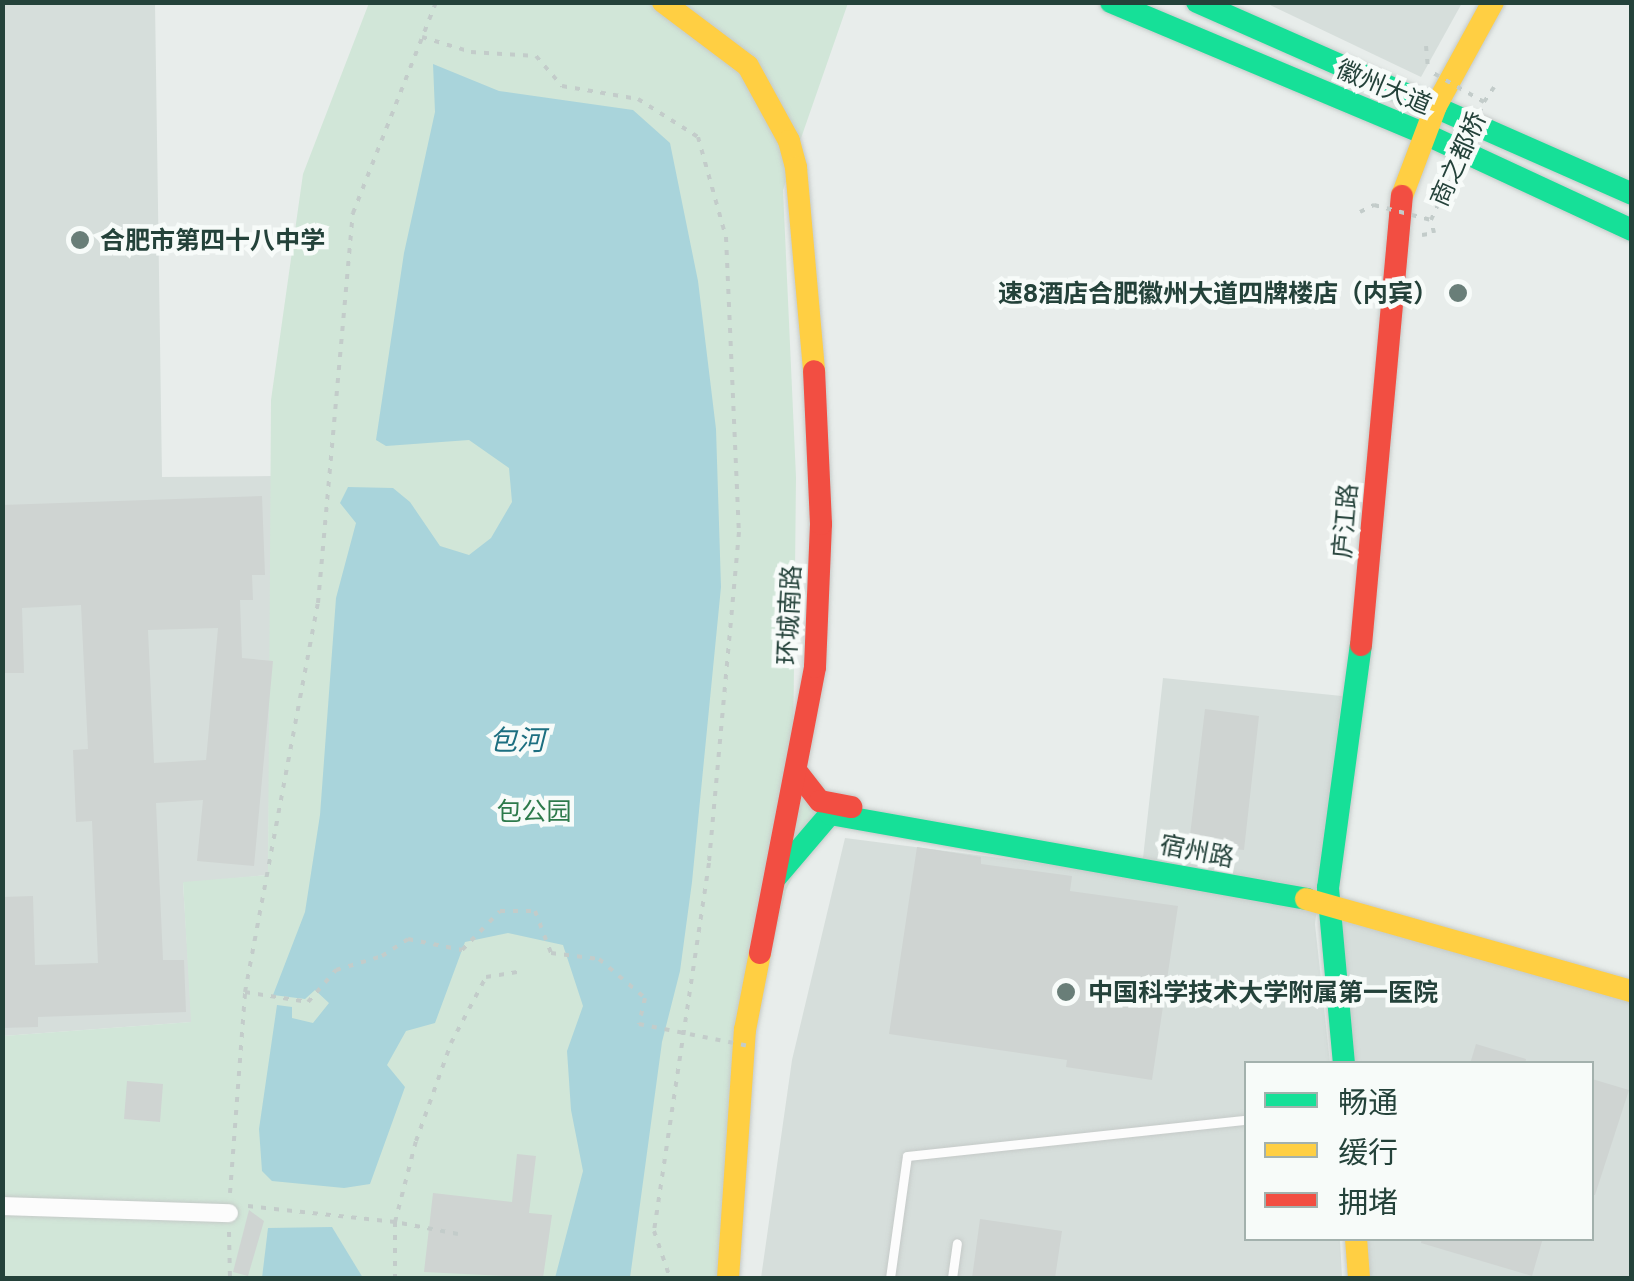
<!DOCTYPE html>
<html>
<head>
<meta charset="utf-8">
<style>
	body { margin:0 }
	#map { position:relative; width:1634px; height:1281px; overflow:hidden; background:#e8edeb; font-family:"IBM Plex Sans","Noto Sans SC",sans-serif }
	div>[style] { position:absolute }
	.built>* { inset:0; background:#d6dedb }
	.green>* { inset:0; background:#d1e6d8 }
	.water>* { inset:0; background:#a9d4db }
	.building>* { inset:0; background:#cfd4d2 }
	.path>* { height:4px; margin-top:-2px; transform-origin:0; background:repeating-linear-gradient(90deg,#c3ccca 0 5px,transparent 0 13px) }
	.roads { filter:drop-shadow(0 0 2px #c5cac8) drop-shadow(0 0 2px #c5cac8) }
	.lane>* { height:9px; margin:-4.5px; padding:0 4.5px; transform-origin:4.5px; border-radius:4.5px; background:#fcfcfc }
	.street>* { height:18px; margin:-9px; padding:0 9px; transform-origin:9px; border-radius:9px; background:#fcfcfc }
	.fast>* { height:22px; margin:-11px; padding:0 11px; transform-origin:11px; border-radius:11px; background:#16e098 }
	.slow>* { height:22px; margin:-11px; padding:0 11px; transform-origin:11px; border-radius:11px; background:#ffcf43 }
	.jam>* { height:22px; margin:-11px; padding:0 11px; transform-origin:11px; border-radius:11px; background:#f24e42 }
	.path-bridge>* { height:4px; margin-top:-2px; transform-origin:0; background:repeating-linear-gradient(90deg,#c3ccca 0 5px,transparent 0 13px) }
	.dots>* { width:28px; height:28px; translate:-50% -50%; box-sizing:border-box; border:5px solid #f7fbf9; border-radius:50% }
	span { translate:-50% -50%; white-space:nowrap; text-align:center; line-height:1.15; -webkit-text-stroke:9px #f7fbf9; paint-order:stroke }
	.street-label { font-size:25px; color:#24423a }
	.poi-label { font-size:25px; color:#24423a; font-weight:700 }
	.left { translate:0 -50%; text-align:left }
	.right { translate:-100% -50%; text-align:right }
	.park-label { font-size:25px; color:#2d7a4b }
	.water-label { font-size:28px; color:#1c6f80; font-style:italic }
	.frame { position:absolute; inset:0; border:5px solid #24423a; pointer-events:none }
	.legend { position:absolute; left:1244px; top:1061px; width:350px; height:180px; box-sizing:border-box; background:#f7fbf9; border:2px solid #a3b1ad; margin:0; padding:12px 18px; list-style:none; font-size:30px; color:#24423a }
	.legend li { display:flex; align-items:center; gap:20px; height:50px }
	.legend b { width:50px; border:2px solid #a3b1ad }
</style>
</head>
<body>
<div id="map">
	<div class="built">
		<i style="clip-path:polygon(3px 3px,155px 3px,162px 477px,273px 476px,268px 875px,183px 883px,192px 1022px,3px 1036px)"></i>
		<i style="clip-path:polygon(1266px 3px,1462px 3px,1421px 77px)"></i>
		<i style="clip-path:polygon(1163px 678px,1342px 696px,1315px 924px,1330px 1063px,1246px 1064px,1246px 1238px,1340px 1239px,1342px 1278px,761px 1278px,792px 1060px,845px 838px,1141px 876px)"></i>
		<i style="clip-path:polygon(1329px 903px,1631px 991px,1631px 1278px,1359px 1278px,1356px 1239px,1592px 1238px,1592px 1064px,1344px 1063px)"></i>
	</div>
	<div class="green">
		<i style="clip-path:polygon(369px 3px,848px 3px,783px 190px,796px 477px,793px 760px,823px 814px,786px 890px,749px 1046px,722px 1278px,3px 1278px,3px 1036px,191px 1022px,183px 882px,268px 875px,271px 400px,303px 174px)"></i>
	</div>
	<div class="water">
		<i style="clip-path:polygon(433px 64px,499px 91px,633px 110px,670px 143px,698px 281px,716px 429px,721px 587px,692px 882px,680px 971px,662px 1042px,630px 1278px,555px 1278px,583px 1171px,571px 1110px,567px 1051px,583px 1006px,563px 945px,508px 933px,465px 942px,435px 1023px,406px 1031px,387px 1065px,405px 1087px,370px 1184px,344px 1188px,272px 1181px,262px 1171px,259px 1129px,277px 1005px,292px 1007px,292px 1018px,313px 1023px,329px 1003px,315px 990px,305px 999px,273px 995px,305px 912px,320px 815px,336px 598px,356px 523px,340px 503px,348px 487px,393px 488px,410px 502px,440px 546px,469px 555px,491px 538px,512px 502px,509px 468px,469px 440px,386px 446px,376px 440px,404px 253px,435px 112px)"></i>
		<i style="clip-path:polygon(332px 1227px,363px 1278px,262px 1278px,268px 1228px)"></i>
	</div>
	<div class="building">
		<i style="clip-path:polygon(evenodd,262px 496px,265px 575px,252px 575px,253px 600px,240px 600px,242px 658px,273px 661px,254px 866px,197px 861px,203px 800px,156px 803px,163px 960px,184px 960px,186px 1012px,38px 1017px,38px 1027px,2px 1028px,2px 897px,33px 896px,35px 965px,98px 963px,92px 821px,76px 822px,73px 750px,88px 749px,81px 605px,22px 608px,24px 673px,2px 673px,2px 505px,262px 496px,218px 628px,206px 760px,154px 763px,148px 630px,218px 628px)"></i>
		<i style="clip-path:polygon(1205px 709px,1259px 716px,1244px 850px,1189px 844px)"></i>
		<i style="clip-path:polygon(917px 847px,981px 857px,981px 864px,1072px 876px,1070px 891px,1178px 906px,1152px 1080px,1066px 1067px,1067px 1060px,889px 1034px)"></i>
		<i style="clip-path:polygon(1476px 1044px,1526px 1059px,1525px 1064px,1470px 1064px)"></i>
		<i style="clip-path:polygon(1592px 1079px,1629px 1090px,1595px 1195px,1592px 1195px)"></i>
		<i style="clip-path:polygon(127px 1081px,163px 1084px,160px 1122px,124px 1119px)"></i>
		<i style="clip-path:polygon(517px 1154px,536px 1156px,529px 1213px,552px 1215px,543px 1278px,424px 1272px,433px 1193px,512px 1202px)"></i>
		<i style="clip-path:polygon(249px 1210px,264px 1221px,248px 1276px,233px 1272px)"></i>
		<i style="clip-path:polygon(980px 1219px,1062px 1231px,1055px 1278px,972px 1278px)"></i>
		<i style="clip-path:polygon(1422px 1238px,1543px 1238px,1532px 1276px,1421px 1243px)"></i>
	</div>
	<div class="path">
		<i style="left:422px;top:37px;width:51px;rotate:17deg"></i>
		<i style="left:471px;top:52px;width:65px;rotate:3.5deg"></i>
		<i style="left:536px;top:56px;width:40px;rotate:49deg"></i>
		<i style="left:562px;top:86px;width:77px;rotate:9.7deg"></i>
		<i style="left:638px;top:99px;width:71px;rotate:32.3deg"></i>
		<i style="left:698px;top:137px;width:104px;rotate:74.4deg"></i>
		<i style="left:726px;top:237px;width:295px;rotate:87.5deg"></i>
		<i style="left:739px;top:532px;width:332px;rotate:95.2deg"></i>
		<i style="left:709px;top:863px;width:372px;rotate:98.5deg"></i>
		<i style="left:654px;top:1231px;width:50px;rotate:71.2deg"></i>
		<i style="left:1426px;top:46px;width:24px;rotate:85deg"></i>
		<i style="left:1484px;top:102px;width:18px;rotate:-56deg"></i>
		<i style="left:1360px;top:212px;width:16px;rotate:-27deg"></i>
		<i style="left:1422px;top:235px;width:12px;rotate:-9deg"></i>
		<i style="left:1434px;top:233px;width:13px;rotate:-103deg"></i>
		<i style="left:230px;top:1193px;width:202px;rotate:-85.7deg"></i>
		<i style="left:245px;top:992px;width:396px;rotate:-79.4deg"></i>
		<i style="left:318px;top:603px;width:392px;rotate:-84.9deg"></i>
		<i style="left:353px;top:213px;width:227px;rotate:-68.5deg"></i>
		<i style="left:248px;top:1206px;width:148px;rotate:6.2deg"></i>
		<i style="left:395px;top:1222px;width:56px;rotate:90deg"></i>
		<i style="left:229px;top:1232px;width:46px;rotate:88.8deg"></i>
		<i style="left:458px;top:1234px;width:64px;rotate:-169.2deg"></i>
		<i style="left:395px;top:1222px;width:84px;rotate:-75.5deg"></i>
		<i style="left:416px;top:1141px;width:104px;rotate:-70.3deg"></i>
		<i style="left:451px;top:1043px;width:75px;rotate:-62.1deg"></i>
		<i style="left:486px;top:977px;width:33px;rotate:-9deg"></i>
	</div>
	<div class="roads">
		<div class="lane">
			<i style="left:890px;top:1278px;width:123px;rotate:-82.1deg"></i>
			<i style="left:907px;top:1156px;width:341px;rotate:-6.1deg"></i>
			<i style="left:952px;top:1278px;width:35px;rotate:-82deg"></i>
		</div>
		<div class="street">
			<i style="left:2px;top:1206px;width:227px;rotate:1.8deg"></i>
		</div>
		<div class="fast">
			<i style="left:1111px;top:2px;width:341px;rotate:22.8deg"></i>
			<i style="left:1425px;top:134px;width:228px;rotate:24.9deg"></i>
			<i style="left:1197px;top:2px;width:475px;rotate:23.8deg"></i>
			<i style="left:777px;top:876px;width:82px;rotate:-49.5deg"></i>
			<i style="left:830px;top:814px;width:484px;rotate:10.1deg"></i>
			<i style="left:1344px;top:1064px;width:177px;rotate:-95.2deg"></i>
			<i style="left:1328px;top:888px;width:245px;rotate:-82.3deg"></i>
		</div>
		<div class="slow">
			<i style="left:663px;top:2px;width:106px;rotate:37deg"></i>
			<i style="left:748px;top:66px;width:85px;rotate:61.3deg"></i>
			<i style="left:789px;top:141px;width:28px;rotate:75deg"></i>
			<i style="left:796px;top:168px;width:204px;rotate:84.9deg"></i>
			<i style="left:1402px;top:196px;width:96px;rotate:-69.3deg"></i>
			<i style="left:1436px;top:106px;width:119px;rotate:-61.3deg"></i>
			<i style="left:1306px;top:899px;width:339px;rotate:15.8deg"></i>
			<i style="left:1356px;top:1238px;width:40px;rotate:85.7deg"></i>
			<i style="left:728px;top:1278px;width:249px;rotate:-86.1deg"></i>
			<i style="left:745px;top:1030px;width:78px;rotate:-79deg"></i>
		</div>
		<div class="jam">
			<i style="left:1361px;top:645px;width:451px;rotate:-84.8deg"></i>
			<i style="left:797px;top:772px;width:37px;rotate:52deg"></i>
			<i style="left:820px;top:801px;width:32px;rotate:11deg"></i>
			<i style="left:760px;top:953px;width:291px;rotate:-79.1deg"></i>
			<i style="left:815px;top:667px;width:143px;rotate:-87.6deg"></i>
			<i style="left:821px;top:524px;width:153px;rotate:-92.6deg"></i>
		</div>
	</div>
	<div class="path-bridge">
		<i style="left:1374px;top:205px;width:59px;rotate:14.7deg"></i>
		<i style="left:1431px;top:220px;width:129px;rotate:-65.8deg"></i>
		<i style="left:1484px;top:102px;width:64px;rotate:-150.3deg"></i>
		<i style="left:245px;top:992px;width:64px;rotate:9deg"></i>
		<i style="left:308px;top:1002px;width:43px;rotate:-48.8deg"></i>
		<i style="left:336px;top:970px;width:48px;rotate:-16.9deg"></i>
		<i style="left:382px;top:956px;width:31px;rotate:-33deg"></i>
		<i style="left:408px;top:939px;width:55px;rotate:11.5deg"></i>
		<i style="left:462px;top:950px;width:54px;rotate:-45.7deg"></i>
		<i style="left:500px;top:911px;width:35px"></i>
		<i style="left:535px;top:911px;width:45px;rotate:69.1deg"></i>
		<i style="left:551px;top:953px;width:48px;rotate:7.1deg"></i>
		<i style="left:599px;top:959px;width:60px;rotate:40.3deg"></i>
		<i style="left:645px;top:998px;width:27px;rotate:103deg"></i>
		<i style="left:639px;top:1024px;width:112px;rotate:11.3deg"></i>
	</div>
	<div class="dots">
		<i style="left:80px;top:240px;background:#697e78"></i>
		<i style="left:1458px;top:293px;background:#697e78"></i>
		<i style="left:1066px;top:992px;background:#697e78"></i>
	</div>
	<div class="street-label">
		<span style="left:1384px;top:87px;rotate:23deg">徽州大道</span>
		<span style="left:1458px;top:159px;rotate:-66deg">商之都桥</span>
		<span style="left:1345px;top:521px;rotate:-85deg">庐江路</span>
		<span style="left:789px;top:615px;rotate:-87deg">环城南路</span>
		<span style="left:1197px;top:851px;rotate:11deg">宿州路</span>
	</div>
	<div class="poi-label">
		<span class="left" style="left:100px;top:240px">合肥市第四十八中学</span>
		<span class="right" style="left:1438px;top:293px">速8酒店合肥徽州大道四牌楼店（内宾）</span>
		<span class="left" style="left:1088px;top:992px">中国科学技术大学附属第一医院</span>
	</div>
	<div class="park-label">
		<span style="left:534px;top:811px">包公园</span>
	</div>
	<div class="water-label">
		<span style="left:517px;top:740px">包河</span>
	</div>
	<div class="frame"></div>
	<ul class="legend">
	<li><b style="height:12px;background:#16e098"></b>畅通</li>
	<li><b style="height:12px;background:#ffcf43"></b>缓行</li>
	<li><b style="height:12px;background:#f24e42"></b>拥堵</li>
	</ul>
</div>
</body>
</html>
